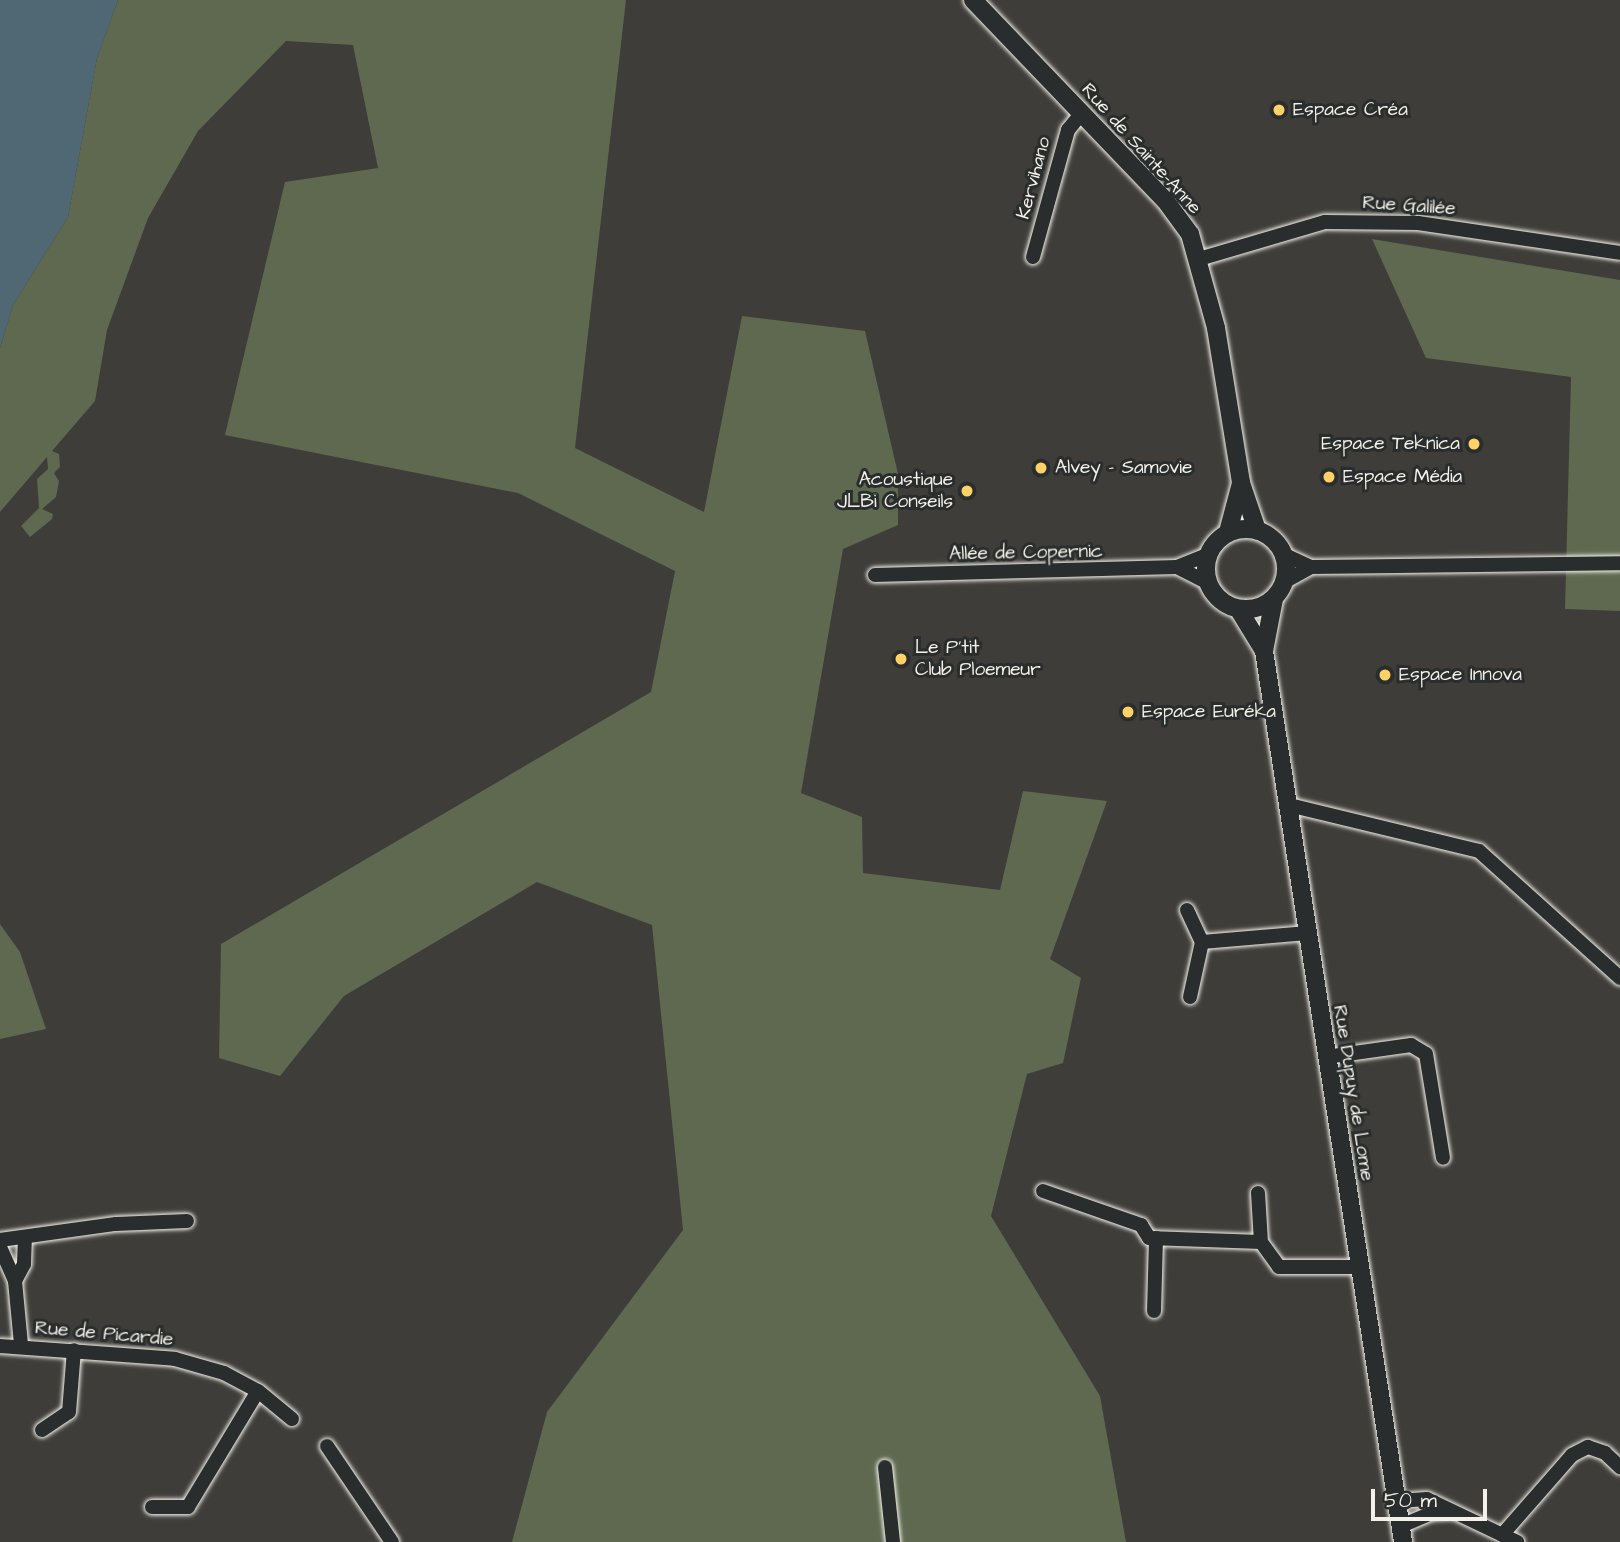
<!DOCTYPE html>
<html>
<head>
<meta charset="utf-8">
<style>
	body { margin:0 }
	#map { position:relative; width:1620px; height:1542px; overflow:hidden; background:#3e3d39; font-family:"Architects Daughter",sans-serif }
	div>[style] { position:absolute }
	.green>* { inset:0; background:#5e6950 }
	.water>* { inset:0; background:#506774 }
	.roads { filter:drop-shadow(0 0 2px #f4f1e8) drop-shadow(0 0 2px #f4f1e8) }
	.minor>* { height:14px; margin:-7px; padding:0 7px; transform-origin:7px; border-radius:7px; background:#2a2d2e }
	.tertiary>* { height:18px; margin:-9px; padding:0 9px; transform-origin:9px; border-radius:9px; background:#2a2d2e }
	.tertiary>.ring { margin:-9px; padding:0; box-sizing:content-box; background:none; border:18px solid #2a2d2e; border-radius:50% }
	.dots>* { width:19px; height:19px; translate:-50% -50%; box-sizing:border-box; border:4px solid #2a2d2e; border-radius:50% }
	span { translate:-50% -50%; white-space:nowrap; text-align:center; line-height:1.15; -webkit-text-stroke:6px #2a2d2e; paint-order:stroke }
	.poi-label { font-size:19px; color:#f4f1e8 }
	.left { translate:0 -50%; text-align:left }
	.right { translate:-100% -50%; text-align:right }
	.street-label { font-size:19px; color:#f4f1e8 }
	.scale { position:absolute; left:1371px; top:1489px; width:116px; height:32px; box-sizing:border-box; border:4px solid #f4f1e8; border-top:0; padding-left:9px; font-size:21px; line-height:24px; white-space:nowrap; color:#f4f1e8; -webkit-text-stroke:5px #2a2d2e; paint-order:stroke }
</style>
</head>
<body>
<div id="map">
	<div class="green">
		<i style="clip-path:polygon(118px 0,626px 0,575px 448px,704px 512px,742px 316px,865px 331px,898px 474px,898px 525px,843px 549px,801px 793px,862px 817px,863px 873px,1000px 890px,1023px 791px,1107px 801px,1050px 959px,1081px 978px,1063px 1063px,1027px 1074px,991px 1216px,1100px 1396px,1126px 1542px,512px 1542px,547px 1412px,683px 1230px,652px 925px,537px 882px,344px 996px,280px 1076px,219px 1058px,221px 944px,651px 692px,675px 571px,518px 493px,225px 435px,285px 182px,378px 168px,353px 45px,286px 41px,198px 131px,148px 218px,107px 330px,95px 401px,52px 451px,59px 454px,60px 467px,54px 473px,59px 481px,56px 497px,42px 509px,53px 514px,52px 519px,30px 537px,21px 526px,39px 508px,37px 479px,48px 469px,47px 457px,0 512px,0 348px,13px 305px,68px 217px,97px 58px)"></i>
		<i style="clip-path:polygon(1372px 239px,1620px 280px,1620px 611px,1565px 609px,1571px 377px,1426px 358px)"></i>
		<i style="clip-path:polygon(0 924px,20px 952px,46px 1029px,0 1039px)"></i>
	</div>
	<div class="water">
		<i style="clip-path:polygon(0 0,118px 0,97px 58px,68px 217px,13px 305px,0 348px)"></i>
	</div>
	<div class="roads">
		<div class="minor">
			<i style="left:1033px;top:257px;width:132px;rotate:-74.6deg"></i>
			<i style="left:1068px;top:130px;width:21px;rotate:-51deg"></i>
			<i style="left:1199px;top:259px;width:131px;rotate:-16.4deg"></i>
			<i style="left:1325px;top:222px;width:93px;rotate:0.6deg"></i>
			<i style="left:1418px;top:223px;width:204px;rotate:8.4deg"></i>
			<i style="left:1283px;top:554px;width:31px;rotate:25deg"></i>
			<i style="left:1177px;top:567px;width:33px;rotate:27deg"></i>
			<i style="left:875px;top:575px;width:302px;rotate:-1.5deg"></i>
			<i style="left:1177px;top:567px;width:35px;rotate:-22deg"></i>
			<i style="left:1286px;top:581px;width:29px;rotate:-29deg"></i>
			<i style="left:1311px;top:567px;width:309px;rotate:-0.7deg"></i>
			<i style="left:1289px;top:805px;width:195px;rotate:13.6deg"></i>
			<i style="left:1479px;top:851px;width:190px;rotate:42deg"></i>
			<i style="left:1187px;top:910px;width:35px;rotate:65deg"></i>
			<i style="left:1202px;top:942px;width:106px;rotate:-4.9deg"></i>
			<i style="left:1190px;top:997px;width:56px;rotate:-77.7deg"></i>
			<i style="left:1326px;top:1057px;width:86px;rotate:-8deg"></i>
			<i style="left:1411px;top:1045px;width:17px;rotate:31deg"></i>
			<i style="left:1426px;top:1054px;width:105px;rotate:80.7deg"></i>
			<i style="left:1043px;top:1191px;width:104px;rotate:19.1deg"></i>
			<i style="left:1141px;top:1225px;width:15px;rotate:58deg"></i>
			<i style="left:1149px;top:1238px;width:112px;rotate:2deg"></i>
			<i style="left:1261px;top:1242px;width:31px;rotate:54deg"></i>
			<i style="left:1279px;top:1267px;width:80px"></i>
			<i style="left:1258px;top:1193px;width:49px;rotate:86.5deg"></i>
			<i style="left:0;top:1240px;width:117px;rotate:-7.9deg"></i>
			<i style="left:116px;top:1224px;width:71px;rotate:-2.4deg"></i>
			<i style="left:0;top:1247px;width:37px;rotate:66deg"></i>
			<i style="left:15px;top:1281px;width:19px;rotate:-62deg"></i>
			<i style="left:24px;top:1264px;width:27px;rotate:-88deg"></i>
			<i style="left:15px;top:1281px;width:64px;rotate:84.6deg"></i>
			<i style="left:1154px;top:1311px;width:73px;rotate:-88.4deg"></i>
			<i style="left:0;top:1346px;width:175px;rotate:4.2deg"></i>
			<i style="left:175px;top:1359px;width:51px;rotate:15.9deg"></i>
			<i style="left:224px;top:1373px;width:38px;rotate:28deg"></i>
			<i style="left:258px;top:1391px;width:44px;rotate:39.5deg"></i>
			<i style="left:42px;top:1430px;width:32px;rotate:-34deg"></i>
			<i style="left:69px;top:1412px;width:62px;rotate:-85.4deg"></i>
			<i style="left:327px;top:1446px;width:116px;rotate:55.9deg"></i>
			<i style="left:885px;top:1467px;width:75px;rotate:83.9deg"></i>
			<i style="left:1398px;top:1501px;width:29px;rotate:-4deg"></i>
			<i style="left:1427px;top:1499px;width:100px;rotate:25.5deg"></i>
			<i style="left:152px;top:1507px;width:36px"></i>
			<i style="left:188px;top:1507px;width:135px;rotate:-58.9deg"></i>
			<i style="left:1401px;top:1526px;width:33px;rotate:-23deg"></i>
			<i style="left:1431px;top:1513px;width:21px;rotate:-3deg"></i>
			<i style="left:1502px;top:1535px;width:106px;rotate:-48.8deg"></i>
			<i style="left:1572px;top:1455px;width:18px;rotate:-27deg"></i>
			<i style="left:1588px;top:1447px;width:18px;rotate:19deg"></i>
			<i style="left:1605px;top:1453px;width:21px;rotate:43deg"></i>
		</div>
		<div class="tertiary">
			<i style="left:973px;top:0;width:277px;rotate:46.2deg"></i>
			<i style="left:1165px;top:200px;width:42px;rotate:53.7deg"></i>
			<i style="left:1190px;top:234px;width:98px;rotate:74.5deg"></i>
			<i style="left:1216px;top:328px;width:157px;rotate:80.8deg"></i>
			<i style="left:1241px;top:483px;width:50px;rotate:71.2deg"></i>
			<i class="ring" style="left:1206px;top:529px;width:62px;height:62px"></i>
			<i style="left:1228px;top:532px;width:51px;rotate:-75.1deg"></i>
			<i style="left:1274px;top:599px;width:53px;rotate:100.9deg"></i>
			<i style="left:1264px;top:651px;width:902px;rotate:81.13deg"></i>
			<i style="left:1239px;top:610px;width:48px;rotate:58.6deg"></i>
		</div>
	</div>
	<div class="dots">
		<i style="left:1279px;top:110px;background:#ffd166"></i>
		<i style="left:1474px;top:444px;background:#ffd166"></i>
		<i style="left:1041px;top:468px;background:#ffd166"></i>
		<i style="left:1329px;top:477px;background:#ffd166"></i>
		<i style="left:967px;top:491px;background:#ffd166"></i>
		<i style="left:901px;top:659px;background:#ffd166"></i>
		<i style="left:1385px;top:675px;background:#ffd166"></i>
		<i style="left:1128px;top:712px;background:#ffd166"></i>
	</div>
	<div class="poi-label">
		<span class="left" style="left:1293px;top:110px">Espace Créa</span>
		<span class="right" style="left:1460px;top:444px">Espace Teknica</span>
		<span class="left" style="left:1055px;top:468px">Alvey - Samovie</span>
		<span class="left" style="left:1343px;top:477px">Espace Média</span>
		<span class="right" style="left:953px;top:491px">Acoustique<br>JLBi Conseils</span>
		<span class="left" style="left:915px;top:659px">Le P'tit<br>Club Ploemeur</span>
		<span class="left" style="left:1399px;top:675px">Espace Innova</span>
		<span class="left" style="left:1142px;top:712px">Espace Euréka</span>
	</div>
	<div class="street-label">
		<span style="left:1141px;top:149px;rotate:48deg">Rue de Sainte-Anne</span>
		<span style="left:1034px;top:178px;rotate:-75deg">Kervihano</span>
		<span style="left:1409px;top:206px;rotate:4deg">Rue Galilée</span>
		<span style="left:1026px;top:553px;rotate:-1deg">Allée de Copernic</span>
		<span style="left:1353px;top:1093px;rotate:81deg">Rue Dupuy de Lome</span>
		<span style="left:104px;top:1334px;rotate:5deg">Rue de Picardie</span>
	</div>
	<div class="scale">50 m</div>
</div>
</body>
</html>
